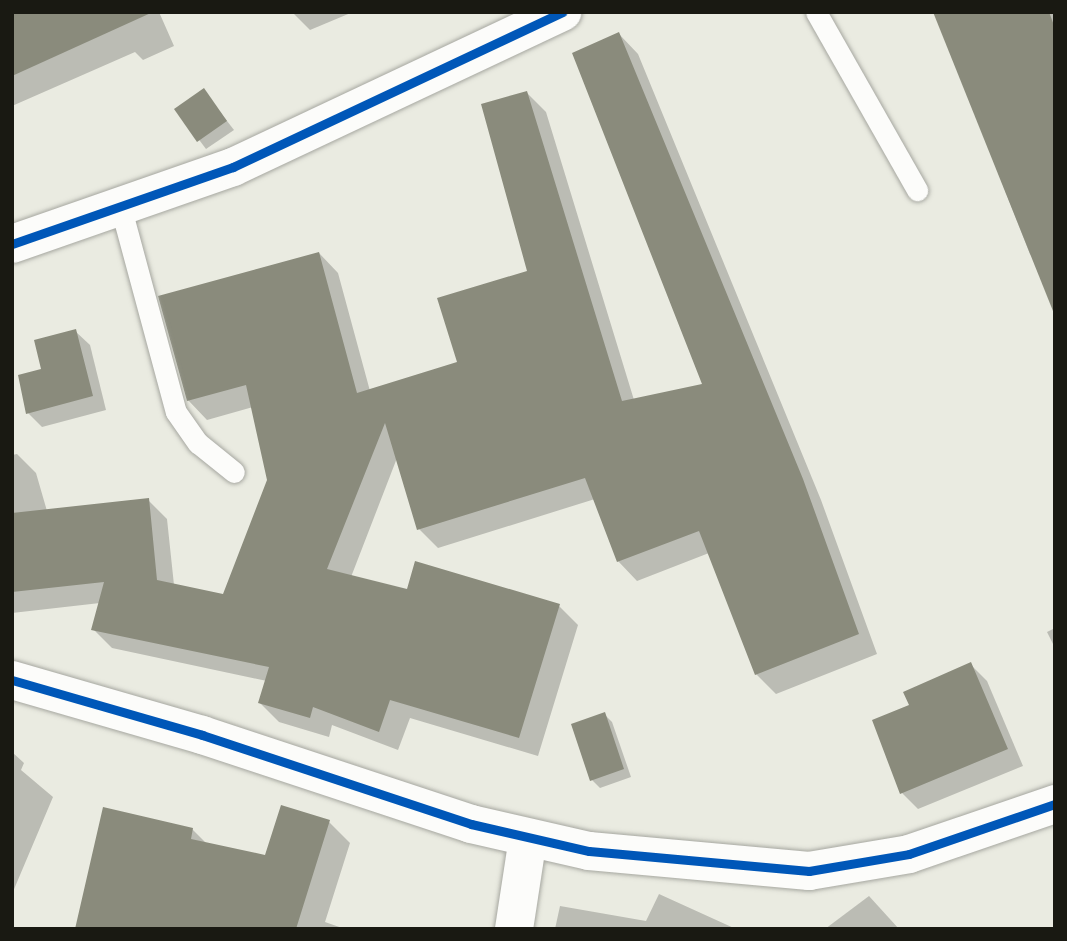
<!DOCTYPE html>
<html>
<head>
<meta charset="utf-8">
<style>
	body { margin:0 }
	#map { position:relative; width:1067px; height:941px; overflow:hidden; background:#eaebe1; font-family:Literata,serif }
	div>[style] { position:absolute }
	.shadow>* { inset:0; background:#0003 }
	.building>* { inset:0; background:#8a8b7c }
	.roads { filter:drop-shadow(0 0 2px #a6a7a0) drop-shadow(0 0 2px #a6a7a0) }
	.lane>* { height:21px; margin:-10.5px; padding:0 10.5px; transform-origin:10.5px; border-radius:10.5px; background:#fcfcfa }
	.street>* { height:38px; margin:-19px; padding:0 19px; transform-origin:19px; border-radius:19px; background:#fcfcfa }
	.cycleway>* { height:9px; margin:-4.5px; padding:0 4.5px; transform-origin:4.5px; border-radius:4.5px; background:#0057b8 }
	span { translate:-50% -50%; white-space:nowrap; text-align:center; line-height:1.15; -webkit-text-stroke:7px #fcfdea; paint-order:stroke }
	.frame { position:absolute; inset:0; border:14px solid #191912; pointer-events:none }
</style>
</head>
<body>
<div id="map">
	<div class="shadow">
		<i style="clip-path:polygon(12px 12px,159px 12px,174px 46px,143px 60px,135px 52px,12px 106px)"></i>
		<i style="clip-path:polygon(292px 12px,353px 12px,310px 30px)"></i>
		<i style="clip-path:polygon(935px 12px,1055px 12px,1055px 272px,1049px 274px,1030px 254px)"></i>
		<i style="clip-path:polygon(619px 34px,638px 54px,821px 500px,877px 654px,776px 694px,756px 674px,709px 553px,637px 581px,618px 561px,595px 499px,438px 548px,419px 529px,397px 458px,351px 577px,408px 591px,559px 606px,578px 625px,538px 756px,410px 718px,398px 750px,332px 725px,329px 737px,279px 722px,260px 703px,267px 681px,112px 648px,93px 629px,100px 603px,12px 613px,12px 455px,17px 454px,36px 473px,47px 511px,148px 500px,167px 519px,174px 585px,224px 596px,269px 480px,253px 407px,207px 420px,188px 400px,319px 253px,338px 273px,370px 391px,459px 363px,529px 272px,527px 93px,546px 112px,634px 400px,704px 385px)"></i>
		<i style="clip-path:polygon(203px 90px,234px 130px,206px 149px,176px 109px)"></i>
		<i style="clip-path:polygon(75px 331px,90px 345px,106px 410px,42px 427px,28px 413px,43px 370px)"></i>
		<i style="clip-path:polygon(1055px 628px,1055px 648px,1047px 632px)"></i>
		<i style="clip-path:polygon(971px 665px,987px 681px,1023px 766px,918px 809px,902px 793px)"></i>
		<i style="clip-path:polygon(604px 714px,612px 722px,631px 777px,600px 788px,592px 780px)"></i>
		<i style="clip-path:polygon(12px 752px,24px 763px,21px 770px,53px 797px,12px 894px)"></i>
		<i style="clip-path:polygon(329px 822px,350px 843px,325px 922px,345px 929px,77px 929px,192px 829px,208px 845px,267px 857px)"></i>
		<i style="clip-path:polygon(659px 894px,736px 929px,555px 929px,560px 906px,646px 921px)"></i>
		<i style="clip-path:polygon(869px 896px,899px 929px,825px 929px)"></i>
	</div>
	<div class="building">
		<i style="clip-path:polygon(12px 12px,153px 12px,12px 76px)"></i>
		<i style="clip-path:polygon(933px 12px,1049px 12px,1055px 28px,1055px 316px)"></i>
		<i style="clip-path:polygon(619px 32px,803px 479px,859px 634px,755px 675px,699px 531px,617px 562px,585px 478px,417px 530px,385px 423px,327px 569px,407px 589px,415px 561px,560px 604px,519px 738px,390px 700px,379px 732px,313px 707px,310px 718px,258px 703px,269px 667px,91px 630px,104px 582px,12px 592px,12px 513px,149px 498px,157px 580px,223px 594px,267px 480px,246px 385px,187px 401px,158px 296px,319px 252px,357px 393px,457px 362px,437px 298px,527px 271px,481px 104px,527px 91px,622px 401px,702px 384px,572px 53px)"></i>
		<i style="clip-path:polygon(204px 88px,227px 121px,197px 142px,174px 109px)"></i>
		<i style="clip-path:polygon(76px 329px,93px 396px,26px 414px,18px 375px,41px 369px,34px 340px)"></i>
		<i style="clip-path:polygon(971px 662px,1008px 749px,900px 794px,872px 720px,909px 705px,903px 692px)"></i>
		<i style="clip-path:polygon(605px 712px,624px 769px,590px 781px,571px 724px)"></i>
		<i style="clip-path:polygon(281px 805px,330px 820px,296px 929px,75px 929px,103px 807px,193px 828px,191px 839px,265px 855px)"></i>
	</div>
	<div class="roads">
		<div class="lane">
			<i style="left:816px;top:12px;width:205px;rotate:60.4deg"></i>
			<i style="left:120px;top:205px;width:214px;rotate:74.9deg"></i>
			<i style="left:176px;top:412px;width:38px;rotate:55deg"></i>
			<i style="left:198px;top:443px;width:46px;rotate:38.9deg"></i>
		</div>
		<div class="street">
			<i style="left:12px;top:244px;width:234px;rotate:-19.2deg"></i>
			<i style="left:233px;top:167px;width:364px;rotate:-25.2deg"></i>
			<i style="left:12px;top:680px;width:198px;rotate:16.1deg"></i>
			<i style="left:202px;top:735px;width:283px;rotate:18.3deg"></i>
			<i style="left:471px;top:824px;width:121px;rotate:12.9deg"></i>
			<i style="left:589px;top:851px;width:221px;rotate:5.2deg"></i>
			<i style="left:809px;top:871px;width:101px;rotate:-9.6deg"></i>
			<i style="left:909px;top:854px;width:154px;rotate:-18.9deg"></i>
			<i style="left:514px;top:929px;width:92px;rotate:-81.3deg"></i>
		</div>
	</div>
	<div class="cycleway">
		<i style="left:12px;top:244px;width:234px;rotate:-19.2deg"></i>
		<i style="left:233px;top:167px;width:364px;rotate:-25.2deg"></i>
		<i style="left:12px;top:680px;width:198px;rotate:16.1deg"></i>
		<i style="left:202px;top:735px;width:283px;rotate:18.3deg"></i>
		<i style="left:471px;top:824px;width:121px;rotate:12.9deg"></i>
		<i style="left:589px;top:851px;width:221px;rotate:5.2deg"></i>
		<i style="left:809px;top:871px;width:101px;rotate:-9.6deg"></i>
		<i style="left:909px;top:854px;width:154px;rotate:-18.9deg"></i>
	</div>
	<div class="frame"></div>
</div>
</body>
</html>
